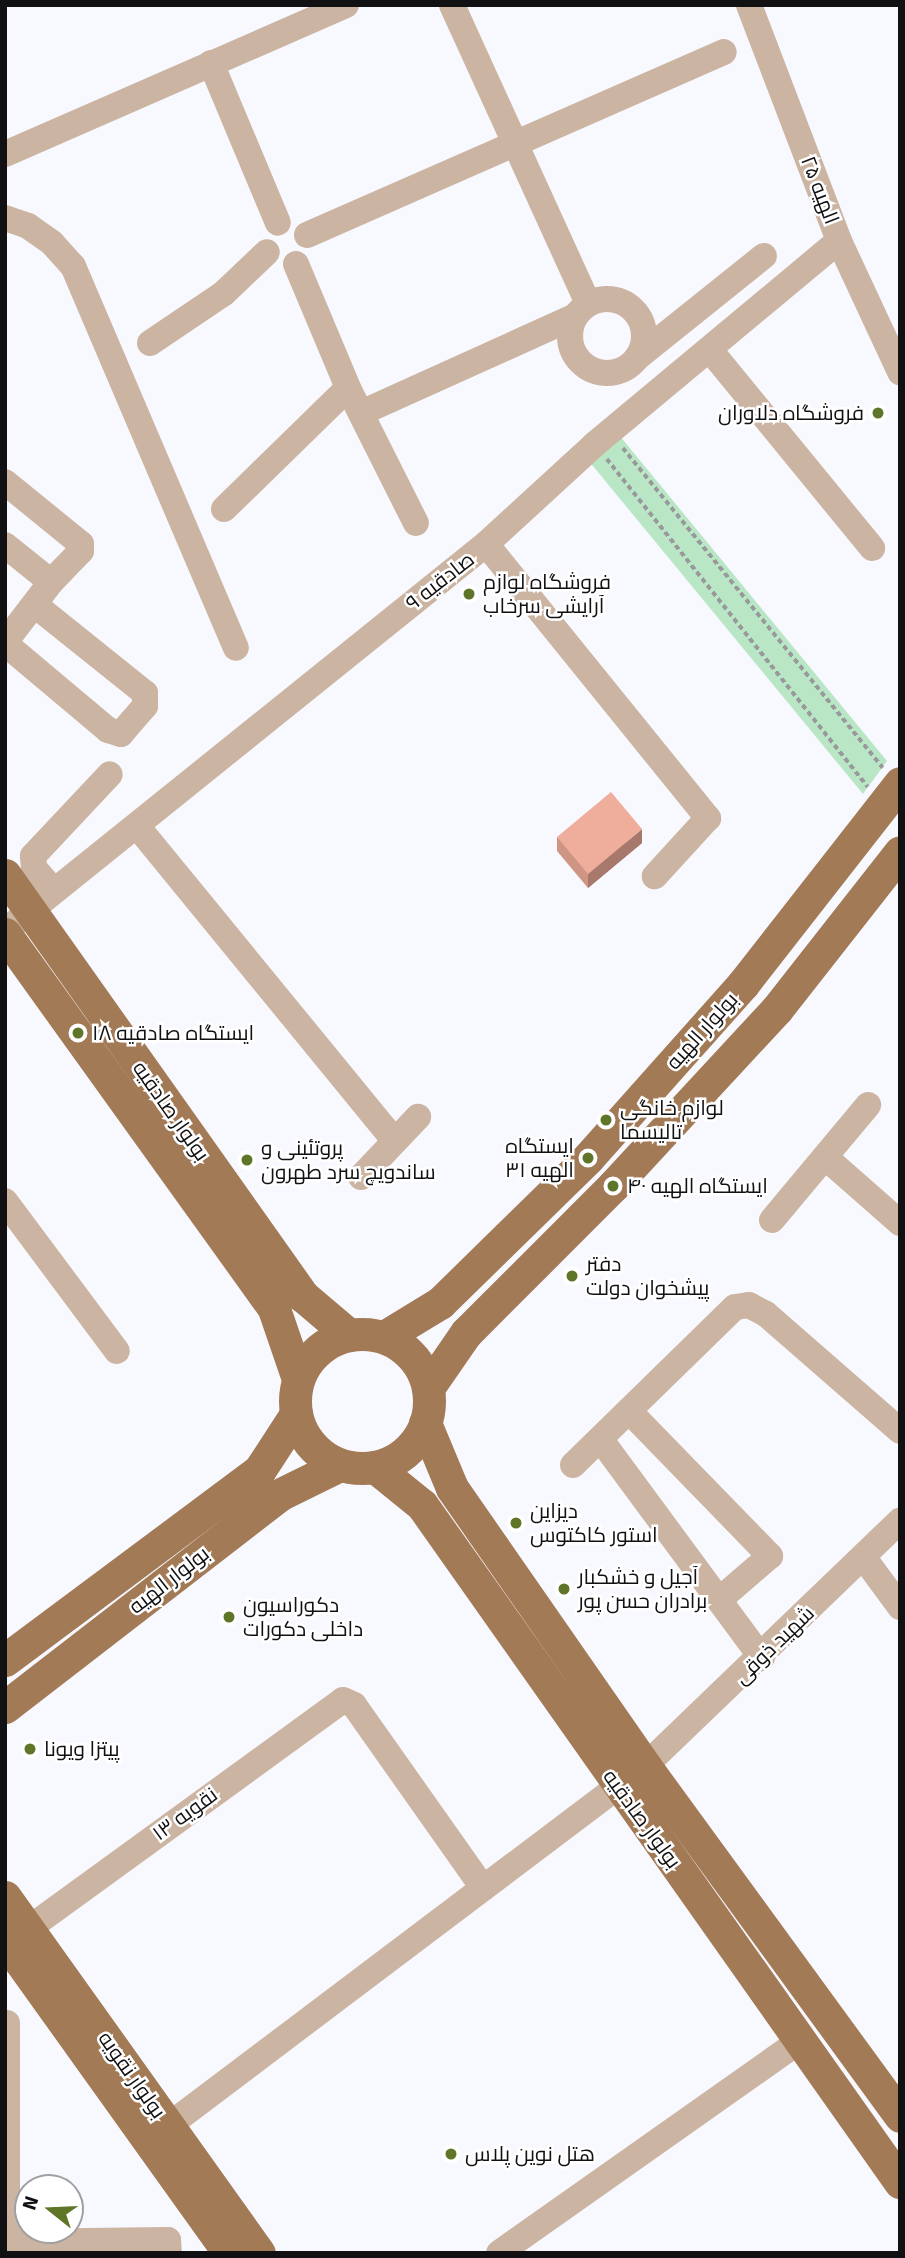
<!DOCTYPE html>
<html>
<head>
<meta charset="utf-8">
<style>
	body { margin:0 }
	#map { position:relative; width:905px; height:2258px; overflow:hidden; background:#f8f8ff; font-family:Signika,Cairo,sans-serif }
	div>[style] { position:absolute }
	.green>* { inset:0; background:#b9e6c5 }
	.path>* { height:3.5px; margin-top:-1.75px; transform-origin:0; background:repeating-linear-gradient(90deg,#98989d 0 5px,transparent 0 8.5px) }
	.minor>* { height:26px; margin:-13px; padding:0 13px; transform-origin:13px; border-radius:13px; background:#cbb4a1 }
	.minor>.ring { margin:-13px; padding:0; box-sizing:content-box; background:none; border:26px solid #cbb4a1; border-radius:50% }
	.major>* { height:33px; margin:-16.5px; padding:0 16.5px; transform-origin:16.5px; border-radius:16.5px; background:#a27a56 }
	.major>.ring { margin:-16.5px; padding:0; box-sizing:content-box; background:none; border:33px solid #a27a56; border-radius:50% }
	.wall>* { inset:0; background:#ce9585 }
	.shaded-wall>* { inset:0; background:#a7796c }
	.building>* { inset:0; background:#efad9b }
	.dots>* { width:19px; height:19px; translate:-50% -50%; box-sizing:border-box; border:4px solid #fff; border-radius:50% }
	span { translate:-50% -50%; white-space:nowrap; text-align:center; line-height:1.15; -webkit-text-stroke:5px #fff; paint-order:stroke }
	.street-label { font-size:21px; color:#111113 }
	.poi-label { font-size:21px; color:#111113 }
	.right { translate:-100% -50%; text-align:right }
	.left { translate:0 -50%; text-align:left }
	.frame { position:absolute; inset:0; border:7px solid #111113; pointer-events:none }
	.north { position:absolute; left:14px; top:2174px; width:70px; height:70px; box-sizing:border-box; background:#fff; border:2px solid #a0a0a1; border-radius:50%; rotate:288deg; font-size:19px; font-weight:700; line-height:28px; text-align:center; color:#111113 }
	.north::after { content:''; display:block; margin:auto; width:24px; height:32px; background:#5f7628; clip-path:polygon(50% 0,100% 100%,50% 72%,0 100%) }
</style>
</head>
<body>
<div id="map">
	<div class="green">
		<i style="clip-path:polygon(619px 435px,887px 761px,863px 794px,588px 460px)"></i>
	</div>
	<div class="path">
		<i style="left:623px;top:448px;width:412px;rotate:50.9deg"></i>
		<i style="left:607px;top:459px;width:419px;rotate:51.5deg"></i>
	</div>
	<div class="minor">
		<i style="left:452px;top:5px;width:328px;rotate:65.5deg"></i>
		<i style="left:749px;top:5px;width:253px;rotate:69.1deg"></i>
		<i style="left:839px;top:241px;width:145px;rotate:65deg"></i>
		<i style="left:211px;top:63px;width:173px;rotate:67.3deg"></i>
		<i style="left:5px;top:154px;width:372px;rotate:-23.6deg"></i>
		<i style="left:5px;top:218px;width:24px;rotate:19deg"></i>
		<i style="left:28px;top:226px;width:29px;rotate:35deg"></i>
		<i style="left:52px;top:243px;width:31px;rotate:48deg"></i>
		<i style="left:73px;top:266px;width:415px;rotate:66.9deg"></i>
		<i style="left:307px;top:235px;width:455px;rotate:-23.7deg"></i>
		<i style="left:296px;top:264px;width:134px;rotate:67.2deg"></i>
		<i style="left:348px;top:388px;width:151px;rotate:63.3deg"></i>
		<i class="ring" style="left:570px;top:299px;width:48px;height:48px"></i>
		<i style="left:150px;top:343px;width:89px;rotate:-34deg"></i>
		<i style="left:224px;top:293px;width:59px;rotate:-43.6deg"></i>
		<i style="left:710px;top:350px;width:256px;rotate:50.7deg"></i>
		<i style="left:639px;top:356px;width:160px;rotate:-38.7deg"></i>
		<i style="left:361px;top:413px;width:234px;rotate:-24.3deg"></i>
		<i style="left:5px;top:482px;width:98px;rotate:39.2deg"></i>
		<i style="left:81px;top:544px;width:7px;rotate:90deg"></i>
		<i style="left:81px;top:551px;width:43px;rotate:134.1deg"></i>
		<i style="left:51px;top:582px;width:59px;rotate:-141.2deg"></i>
		<i style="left:224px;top:509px;width:173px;rotate:-44.3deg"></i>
		<i style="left:486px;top:544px;width:353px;rotate:51deg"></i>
		<i style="left:708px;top:818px;width:79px;rotate:132.4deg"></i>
		<i style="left:35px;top:605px;width:141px;rotate:38.7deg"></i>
		<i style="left:145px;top:693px;width:13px;rotate:90deg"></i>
		<i style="left:145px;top:706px;width:37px;rotate:131deg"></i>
		<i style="left:121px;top:734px;width:14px;rotate:-163deg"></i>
		<i style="left:108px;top:730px;width:131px;rotate:-140deg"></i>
		<i style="left:8px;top:646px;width:9px;rotate:-84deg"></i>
		<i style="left:9px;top:637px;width:69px;rotate:-52.6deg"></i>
		<i style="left:137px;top:826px;width:407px;rotate:50.7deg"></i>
		<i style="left:54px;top:891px;width:30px;rotate:-131deg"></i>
		<i style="left:34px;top:868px;width:12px;rotate:-95deg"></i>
		<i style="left:33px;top:856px;width:112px;rotate:-46.8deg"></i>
		<i style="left:16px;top:922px;width:603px;rotate:-38.81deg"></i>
		<i style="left:486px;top:544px;width:148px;rotate:-42.5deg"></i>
		<i style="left:595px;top:444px;width:317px;rotate:-39.8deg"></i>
		<i style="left:825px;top:1157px;width:100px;rotate:41.3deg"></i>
		<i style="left:361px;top:1177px;width:83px;rotate:-46.5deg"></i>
		<i style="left:5px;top:1201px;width:187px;rotate:53.3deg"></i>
		<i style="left:772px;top:1220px;width:150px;rotate:-50.1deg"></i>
		<i style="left:630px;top:1412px;width:201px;rotate:45.8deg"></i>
		<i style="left:770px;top:1556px;width:67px;rotate:139.2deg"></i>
		<i style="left:601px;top:1440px;width:271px;rotate:53.6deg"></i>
		<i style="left:573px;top:1465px;width:226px;rotate:-44.3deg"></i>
		<i style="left:735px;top:1307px;width:14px;rotate:-8deg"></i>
		<i style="left:749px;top:1305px;width:19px;rotate:28deg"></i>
		<i style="left:766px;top:1314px;width:178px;rotate:41.1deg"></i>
		<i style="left:864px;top:1558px;width:61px;rotate:53.7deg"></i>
		<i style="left:28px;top:1929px;width:389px;rotate:-36deg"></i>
		<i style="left:343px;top:1700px;width:12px;rotate:24deg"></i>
		<i style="left:354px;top:1705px;width:224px;rotate:54.8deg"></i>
		<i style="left:7px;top:2023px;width:230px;rotate:90deg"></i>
		<i style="left:168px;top:2126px;width:598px;rotate:-37.04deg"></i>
		<i style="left:645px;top:1766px;width:354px;rotate:-43.9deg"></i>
		<i style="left:5px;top:2242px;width:163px;rotate:-0.7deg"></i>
		<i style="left:168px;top:2240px;width:13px;rotate:86deg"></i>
		<i style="left:499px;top:2253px;width:371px;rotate:-35.2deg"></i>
	</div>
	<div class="major">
		<i style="left:5px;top:875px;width:516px;rotate:54.71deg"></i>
		<i style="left:303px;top:1296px;width:60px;rotate:40.3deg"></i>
		<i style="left:5px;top:934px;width:462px;rotate:54.3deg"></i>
		<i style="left:274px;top:1309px;width:74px;rotate:71.1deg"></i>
		<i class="ring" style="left:295px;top:1334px;width:101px;height:101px"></i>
		<i style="left:384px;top:1337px;width:66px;rotate:-31.3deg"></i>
		<i style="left:440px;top:1303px;width:207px;rotate:-44.4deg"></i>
		<i style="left:588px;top:1158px;width:233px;rotate:-48.3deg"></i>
		<i style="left:743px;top:984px;width:255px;rotate:-52deg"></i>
		<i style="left:428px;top:1388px;width:67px;rotate:-55.4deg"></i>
		<i style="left:466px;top:1333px;width:208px;rotate:-45deg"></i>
		<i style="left:613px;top:1186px;width:241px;rotate:-47.2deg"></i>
		<i style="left:777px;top:1009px;width:199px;rotate:-51.9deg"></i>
		<i style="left:425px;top:1423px;width:70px;rotate:67.4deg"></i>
		<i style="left:452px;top:1488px;width:338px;rotate:55.2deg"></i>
		<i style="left:645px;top:1766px;width:433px;rotate:53.9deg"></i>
		<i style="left:375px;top:1467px;width:60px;rotate:39deg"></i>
		<i style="left:422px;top:1505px;width:829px;rotate:54.78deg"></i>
		<i style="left:5px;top:1660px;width:317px;rotate:-36.7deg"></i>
		<i style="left:259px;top:1471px;width:68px;rotate:-57deg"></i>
		<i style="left:5px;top:1707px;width:346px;rotate:-37.7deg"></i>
		<i style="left:279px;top:1495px;width:68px;rotate:-26.2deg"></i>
		<i style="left:5px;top:1897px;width:437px;rotate:54.5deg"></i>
		<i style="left:5px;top:1940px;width:385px;rotate:54.4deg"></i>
	</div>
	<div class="wall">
		<i style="clip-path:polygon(557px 837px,642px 843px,588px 888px,557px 851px)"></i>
	</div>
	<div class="shaded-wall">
		<i style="clip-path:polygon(642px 829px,642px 843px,588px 888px,588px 874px)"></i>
	</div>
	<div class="building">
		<i style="clip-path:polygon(611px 792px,642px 829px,588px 874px,557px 837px)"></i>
	</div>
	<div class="dots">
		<i style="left:878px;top:413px;background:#5f7628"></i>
		<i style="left:469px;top:594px;background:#5f7628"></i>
		<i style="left:78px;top:1033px;background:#5f7628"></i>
		<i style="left:606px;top:1120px;background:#5f7628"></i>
		<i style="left:588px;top:1158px;background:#5f7628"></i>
		<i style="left:247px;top:1160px;background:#5f7628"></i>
		<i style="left:613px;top:1186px;background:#5f7628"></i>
		<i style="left:572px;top:1276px;background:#5f7628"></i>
		<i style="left:516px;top:1523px;background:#5f7628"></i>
		<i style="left:564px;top:1589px;background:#5f7628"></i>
		<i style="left:229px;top:1617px;background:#5f7628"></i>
		<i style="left:30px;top:1749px;background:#5f7628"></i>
		<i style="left:451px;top:2154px;background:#5f7628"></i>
	</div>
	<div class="street-label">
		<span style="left:820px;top:190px;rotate:69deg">الهیه ۲۵</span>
		<span style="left:440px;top:581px;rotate:-38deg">صادقیه ۹</span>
		<span style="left:702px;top:1031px;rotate:-48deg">بولوار الهیه</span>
		<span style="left:171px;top:1111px;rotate:55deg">بولوار صادقیه</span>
		<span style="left:169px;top:1580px;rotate:-38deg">بولوار الهیه</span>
		<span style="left:774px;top:1645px;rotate:-44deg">شهید ذوقی</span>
		<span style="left:185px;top:1814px;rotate:-36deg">نقویه ۱۳</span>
		<span style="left:642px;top:1819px;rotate:54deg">بولوار صادقیه</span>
		<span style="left:132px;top:2075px;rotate:55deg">بولوار نقویه</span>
	</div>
	<div class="poi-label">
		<span class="right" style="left:864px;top:413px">فروشگاه دلاوران</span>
		<span class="left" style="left:483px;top:594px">فروشگاه لوازم<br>آرایشی سرخاب</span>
		<span class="left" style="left:92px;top:1033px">ایستگاه صادقیه ۱۸</span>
		<span class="left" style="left:620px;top:1120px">لوازم خانگی<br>تالیسما</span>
		<span class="right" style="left:574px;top:1158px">ایستگاه<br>الهیه ۳۱</span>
		<span class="left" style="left:261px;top:1160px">پروتئینی و<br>ساندویچ سرد طهرون</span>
		<span class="left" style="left:627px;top:1186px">ایستگاه الهیه ۴۰</span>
		<span class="left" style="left:586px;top:1276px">دفتر<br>پیشخوان دولت</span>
		<span class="left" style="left:530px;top:1523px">دیزاین<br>استور کاکتوس</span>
		<span class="left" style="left:578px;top:1589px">آجیل و خشکبار<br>برادران حسن پور</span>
		<span class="left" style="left:243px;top:1617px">دکوراسیون<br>داخلی دکورات</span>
		<span class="left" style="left:44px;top:1749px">پیتزا ویونا</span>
		<span class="left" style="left:465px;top:2154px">هتل نوین پلاس</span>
	</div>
	<div class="frame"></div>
	<div class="north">N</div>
</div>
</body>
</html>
